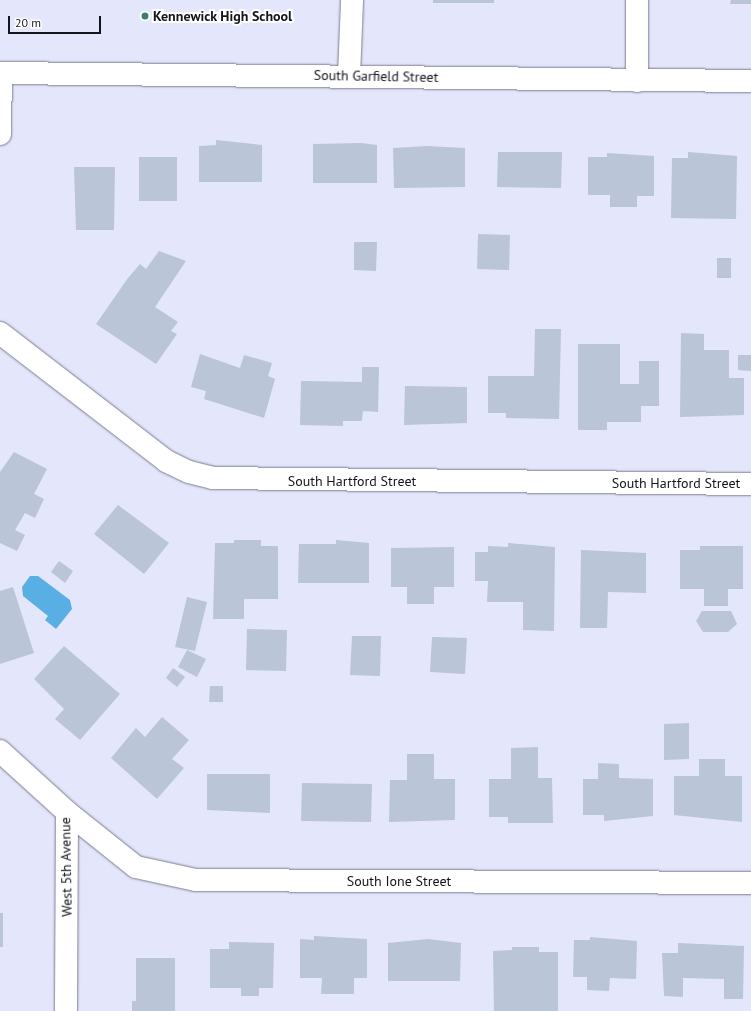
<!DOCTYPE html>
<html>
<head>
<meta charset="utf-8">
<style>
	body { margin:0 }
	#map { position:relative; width:751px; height:1011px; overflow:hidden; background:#e4e6fb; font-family:"PT Sans",sans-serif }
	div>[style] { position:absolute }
	.water>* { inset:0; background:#59afe4 }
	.building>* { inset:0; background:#bac5d7 }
	.roads { filter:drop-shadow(0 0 1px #7b7d8f) drop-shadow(0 0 1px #7b7d8f) }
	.minor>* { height:22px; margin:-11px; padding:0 11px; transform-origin:11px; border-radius:11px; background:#fff }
	.dots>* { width:11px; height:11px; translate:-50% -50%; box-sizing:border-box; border:2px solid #fff; border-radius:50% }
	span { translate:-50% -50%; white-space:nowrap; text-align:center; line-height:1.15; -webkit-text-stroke:4px #fff; paint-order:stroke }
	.poi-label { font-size:14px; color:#14151c; font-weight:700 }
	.left { translate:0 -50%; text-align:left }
	.street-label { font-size:14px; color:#14151c }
	.scale { position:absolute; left:8px; top:16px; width:93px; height:18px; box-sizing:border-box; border:2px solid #14151c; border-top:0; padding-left:5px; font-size:12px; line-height:14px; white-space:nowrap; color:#14151c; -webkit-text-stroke:3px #fff; paint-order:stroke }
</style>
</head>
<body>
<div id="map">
	<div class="water">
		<i style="clip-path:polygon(30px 576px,38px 576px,70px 600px,72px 609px,56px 629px,45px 620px,48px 616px,23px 596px,22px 587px)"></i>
	</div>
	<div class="building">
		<i style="clip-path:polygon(433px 0,494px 0,494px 3px,433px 3px)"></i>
		<i style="clip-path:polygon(731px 0,751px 0,751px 4px,730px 4px)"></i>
		<i style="clip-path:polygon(216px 140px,262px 145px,262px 182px,199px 182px,199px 146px,216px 145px)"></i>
		<i style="clip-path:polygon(361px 143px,377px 145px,377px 183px,313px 183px,313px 144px)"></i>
		<i style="clip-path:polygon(427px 146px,465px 148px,465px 187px,394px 188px,393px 148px)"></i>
		<i style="clip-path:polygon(498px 152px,562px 152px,561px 188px,497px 187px)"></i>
		<i style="clip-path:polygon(688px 152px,737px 156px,736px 219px,671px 218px,672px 158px,688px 158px)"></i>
		<i style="clip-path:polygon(607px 153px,654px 156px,654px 196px,637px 196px,637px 207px,610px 207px,610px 195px,588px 195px,588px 157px,607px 157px)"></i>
		<i style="clip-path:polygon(139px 157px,177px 157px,177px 201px,139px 201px)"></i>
		<i style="clip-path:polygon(74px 167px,115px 167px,114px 230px,76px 230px)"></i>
		<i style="clip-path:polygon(478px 234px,510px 235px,509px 270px,477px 269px)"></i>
		<i style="clip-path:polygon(354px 242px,377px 242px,376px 271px,354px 270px)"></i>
		<i style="clip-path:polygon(159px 251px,186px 261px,155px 307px,178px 322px,171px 331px,177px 334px,156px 364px,96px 324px,128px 278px,140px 264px,146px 269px)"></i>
		<i style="clip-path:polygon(717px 258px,731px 258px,731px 278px,717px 278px)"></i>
		<i style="clip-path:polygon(535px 329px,561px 329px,559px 419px,506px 418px,506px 413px,488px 413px,488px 376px,534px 376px)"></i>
		<i style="clip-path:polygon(681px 333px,704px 334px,704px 350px,729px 350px,729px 378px,744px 378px,744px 415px,680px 417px)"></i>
		<i style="clip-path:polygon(578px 344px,620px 344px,620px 384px,639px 384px,639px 361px,659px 361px,659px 406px,641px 406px,641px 422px,607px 422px,607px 430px,578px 430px)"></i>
		<i style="clip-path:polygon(200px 354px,240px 368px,244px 355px,272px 363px,268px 376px,275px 379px,264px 418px,204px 399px,206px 391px,191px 387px)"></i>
		<i style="clip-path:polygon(738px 355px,751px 355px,751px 371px,738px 370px)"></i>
		<i style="clip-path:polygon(362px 367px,379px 367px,378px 412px,363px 411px,362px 421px,343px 421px,343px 426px,300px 425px,301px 381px,362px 382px)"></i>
		<i style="clip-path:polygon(405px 386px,467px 387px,467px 423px,404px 425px)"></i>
		<i style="clip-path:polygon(14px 452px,47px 469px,34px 494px,44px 499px,35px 518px,25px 513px,15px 530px,25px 535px,17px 551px,0 543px,0 472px)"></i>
		<i style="clip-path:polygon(118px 505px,169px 543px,144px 574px,94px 534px)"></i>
		<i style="clip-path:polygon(234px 540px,261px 540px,261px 546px,278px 546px,278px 599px,244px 599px,244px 619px,213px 619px,215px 543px,234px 543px)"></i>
		<i style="clip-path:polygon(336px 540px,369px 543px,369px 583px,298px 583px,299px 544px,336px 544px)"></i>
		<i style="clip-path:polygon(508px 543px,555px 547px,554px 631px,523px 630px,523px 602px,487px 602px,488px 581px,475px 581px,475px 552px,488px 552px,488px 546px,508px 547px)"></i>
		<i style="clip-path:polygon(700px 546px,743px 546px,743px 589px,728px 589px,728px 606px,704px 606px,704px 589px,680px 589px,680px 550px,700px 550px)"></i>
		<i style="clip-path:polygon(454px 547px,454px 587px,434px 587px,434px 604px,407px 604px,407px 587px,391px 587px,391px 548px)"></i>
		<i style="clip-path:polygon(581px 550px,646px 553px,646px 593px,608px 592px,607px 628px,580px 628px)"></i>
		<i style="clip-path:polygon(59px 561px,73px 571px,65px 583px,51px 572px)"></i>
		<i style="clip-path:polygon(13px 587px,34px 653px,0 664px,0 591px)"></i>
		<i style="clip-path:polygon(187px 597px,207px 602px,195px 651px,175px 647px)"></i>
		<i style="clip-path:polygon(702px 611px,731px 611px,737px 624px,728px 632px,703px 632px,696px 621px)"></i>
		<i style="clip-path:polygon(247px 629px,287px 630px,286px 671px,246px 670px)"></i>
		<i style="clip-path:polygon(352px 636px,381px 636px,380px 676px,350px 675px)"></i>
		<i style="clip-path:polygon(432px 637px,467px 638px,465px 674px,430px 672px)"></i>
		<i style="clip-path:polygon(64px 646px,120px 694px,80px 740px,55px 719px,64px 709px,34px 679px)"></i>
		<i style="clip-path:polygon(187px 650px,206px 659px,197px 677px,178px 667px)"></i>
		<i style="clip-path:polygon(173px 668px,185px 677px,177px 687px,166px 678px)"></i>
		<i style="clip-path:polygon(210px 686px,223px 686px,223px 702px,209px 702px)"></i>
		<i style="clip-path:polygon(162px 717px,189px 740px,172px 759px,184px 768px,157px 799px,111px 758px,136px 728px,145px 737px)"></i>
		<i style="clip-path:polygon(689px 723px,689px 759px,664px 760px,664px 724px)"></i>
		<i style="clip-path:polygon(538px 747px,538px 778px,552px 778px,553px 823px,508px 823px,508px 817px,489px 817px,489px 779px,511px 779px,511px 748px)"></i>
		<i style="clip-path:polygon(407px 754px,434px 754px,434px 779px,455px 779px,455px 820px,389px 822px,390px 780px,407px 780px)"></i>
		<i style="clip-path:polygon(699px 759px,725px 759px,725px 776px,742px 776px,742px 822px,674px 815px,674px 776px,699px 776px)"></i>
		<i style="clip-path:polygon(598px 763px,619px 764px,619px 778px,653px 779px,653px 816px,604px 821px,604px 815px,583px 815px,583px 779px,598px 779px)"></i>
		<i style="clip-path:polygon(207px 774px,270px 774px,270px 813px,207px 810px)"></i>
		<i style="clip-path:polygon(302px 783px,372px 784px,371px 822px,301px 821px)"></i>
		<i style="clip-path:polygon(0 913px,3px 913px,3px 947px,0 947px)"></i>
		<i style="clip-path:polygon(314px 936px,367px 939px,367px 978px,354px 978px,354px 994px,321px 994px,322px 978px,300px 978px,300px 939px,314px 940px)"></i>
		<i style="clip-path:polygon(590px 937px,637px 941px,636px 979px,610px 978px,609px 991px,587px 990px,587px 977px,573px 977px,574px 940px,590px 940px)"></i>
		<i style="clip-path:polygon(428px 939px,461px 943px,460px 981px,388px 981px,388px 943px)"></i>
		<i style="clip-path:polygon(229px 942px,274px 943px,273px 988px,259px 988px,259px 996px,241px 996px,241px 988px,210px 988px,210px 949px,229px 949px)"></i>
		<i style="clip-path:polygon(678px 943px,744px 946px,743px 999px,724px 999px,724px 979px,683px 978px,683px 997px,664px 996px,662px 953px,678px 953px)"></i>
		<i style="clip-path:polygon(512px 947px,539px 947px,539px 952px,558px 952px,558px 1011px,494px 1011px,493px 951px,512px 950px)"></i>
		<i style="clip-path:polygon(136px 958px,175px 958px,175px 1011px,132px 1011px,132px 1001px,136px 1001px)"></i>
	</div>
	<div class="roads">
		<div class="minor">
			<i style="left:637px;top:0;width:81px;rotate:90deg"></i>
			<i style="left:0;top:73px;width:751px;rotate:0.61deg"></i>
			<i style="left:349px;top:76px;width:76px;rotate:-87.7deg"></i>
			<i style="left:0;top:134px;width:61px;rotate:-89.1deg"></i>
			<i style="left:0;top:333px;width:210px;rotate:37.6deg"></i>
			<i style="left:166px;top:461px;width:25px;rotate:26deg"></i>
			<i style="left:189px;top:472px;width:25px;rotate:14deg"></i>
			<i style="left:213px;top:478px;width:538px;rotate:0.64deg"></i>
			<i style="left:0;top:751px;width:91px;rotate:42.3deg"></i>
			<i style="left:67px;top:812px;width:199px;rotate:90.3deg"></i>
			<i style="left:67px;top:812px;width:88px;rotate:38.6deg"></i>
			<i style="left:136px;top:867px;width:61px;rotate:12.2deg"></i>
			<i style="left:196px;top:880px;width:555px;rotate:0.31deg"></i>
		</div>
	</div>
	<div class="dots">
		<i style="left:145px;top:16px;background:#3c7d6d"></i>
	</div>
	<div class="poi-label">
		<span class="left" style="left:153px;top:16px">Kennewick High School</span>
	</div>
	<div class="street-label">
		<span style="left:376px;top:76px;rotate:1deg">South Garfield Street</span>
		<span style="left:352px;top:481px">South Hartford Street</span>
		<span style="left:676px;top:483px">South Hartford Street</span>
		<span style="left:66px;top:867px;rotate:-91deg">West 5th Avenue</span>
		<span style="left:399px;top:881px">South Ione Street</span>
	</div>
	<div class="scale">20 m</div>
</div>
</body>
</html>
